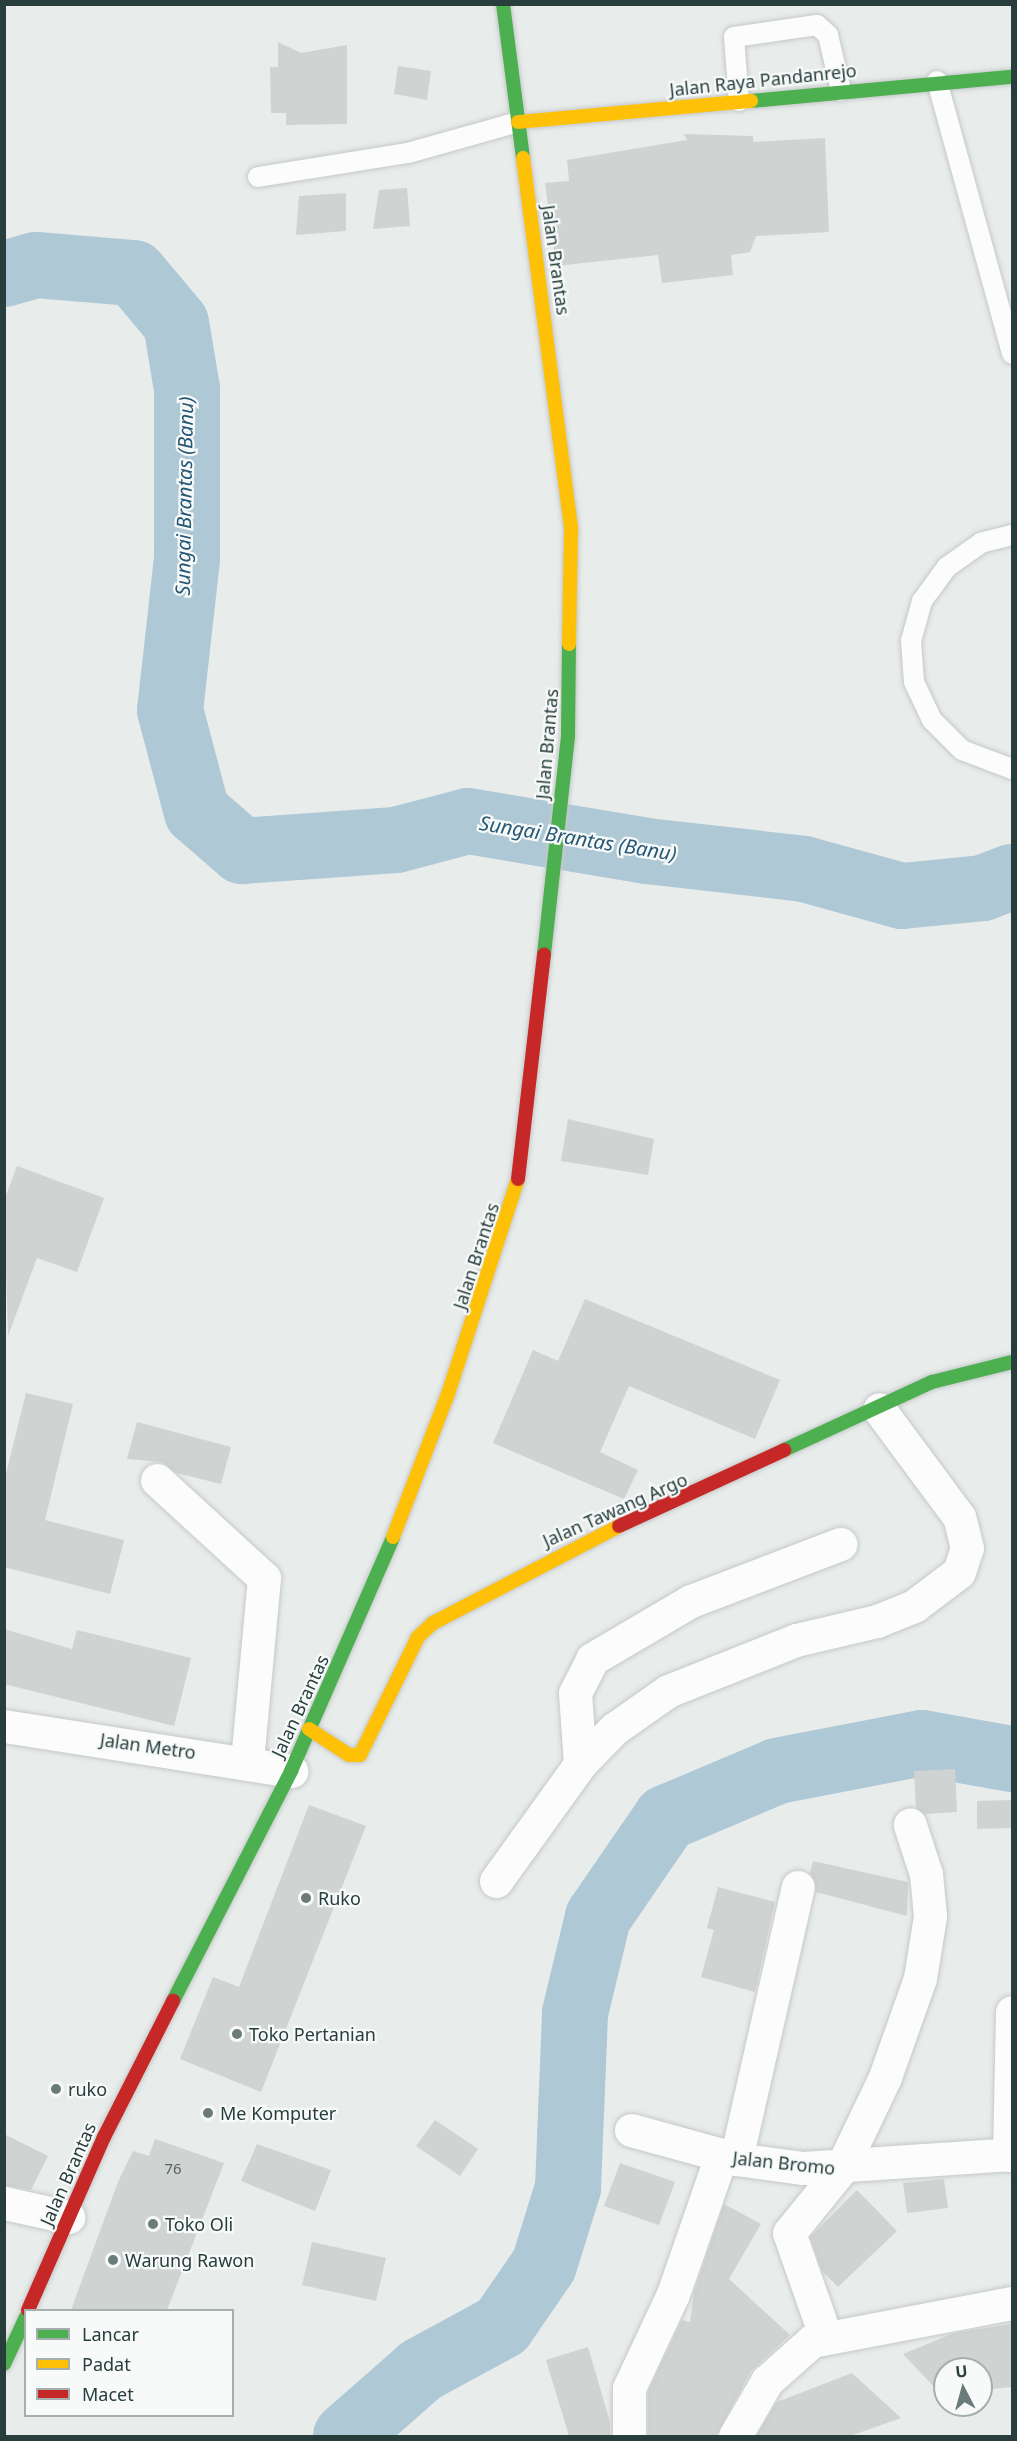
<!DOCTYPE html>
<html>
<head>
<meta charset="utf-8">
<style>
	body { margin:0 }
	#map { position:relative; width:1017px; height:2441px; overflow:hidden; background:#e8eceb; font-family:"Noto Sans",sans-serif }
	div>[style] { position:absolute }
	.river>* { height:66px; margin:-33px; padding:0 33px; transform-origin:33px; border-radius:33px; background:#aec8d6 }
	.building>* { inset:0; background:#cfd3d2 }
	.roads { filter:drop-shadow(0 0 2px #c5c9c8) drop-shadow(0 0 2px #c5c9c8) }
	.lane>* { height:20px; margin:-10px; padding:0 10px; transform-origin:10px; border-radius:10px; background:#fcfcfc }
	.street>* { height:33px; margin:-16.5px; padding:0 16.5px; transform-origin:16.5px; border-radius:16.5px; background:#fcfcfc }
	.fast>* { height:14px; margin:-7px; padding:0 7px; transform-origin:7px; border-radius:7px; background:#4caf50 }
	.slow>* { height:14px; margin:-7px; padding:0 7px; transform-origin:7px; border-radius:7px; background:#ffc107 }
	.jam>* { height:14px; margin:-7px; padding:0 7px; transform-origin:7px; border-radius:7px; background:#c62828 }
	.dots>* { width:16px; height:16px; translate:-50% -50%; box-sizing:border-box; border:3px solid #f7faf9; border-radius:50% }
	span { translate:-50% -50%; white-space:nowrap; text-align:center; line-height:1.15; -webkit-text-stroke:4.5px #f7faf9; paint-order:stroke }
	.number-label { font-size:15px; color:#526463 }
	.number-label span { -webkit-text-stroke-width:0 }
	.street-label { font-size:18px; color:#273e3d }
	.poi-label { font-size:18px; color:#273e3d }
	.left { translate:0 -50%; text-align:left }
	.water-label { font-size:20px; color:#265775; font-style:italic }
	.frame { position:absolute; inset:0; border:6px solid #273e3d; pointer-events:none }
	.legend { position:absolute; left:24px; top:2309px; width:210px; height:108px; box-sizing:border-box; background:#f7faf9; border:2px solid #a4afae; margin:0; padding:8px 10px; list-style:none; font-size:18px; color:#273e3d }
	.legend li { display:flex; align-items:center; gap:12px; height:30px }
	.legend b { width:30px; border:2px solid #a4afae }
	.north { position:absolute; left:933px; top:2357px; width:60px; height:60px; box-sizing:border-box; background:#f7faf9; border:2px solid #a4afae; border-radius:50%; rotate:354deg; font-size:16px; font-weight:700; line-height:24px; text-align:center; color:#273e3d }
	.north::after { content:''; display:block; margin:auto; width:21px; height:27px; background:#6b7b7a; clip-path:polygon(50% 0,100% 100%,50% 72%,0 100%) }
</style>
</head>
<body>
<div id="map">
	<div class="river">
		<i style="left:4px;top:274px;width:33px;rotate:-16deg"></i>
		<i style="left:36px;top:265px;width:98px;rotate:4.7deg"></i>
		<i style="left:134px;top:273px;width:65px;rotate:50deg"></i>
		<i style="left:176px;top:323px;width:67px;rotate:80.5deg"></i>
		<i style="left:187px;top:389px;width:170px;rotate:90deg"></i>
		<i style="left:187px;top:559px;width:152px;rotate:96.4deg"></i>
		<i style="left:170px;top:710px;width:106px;rotate:75.2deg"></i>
		<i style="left:197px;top:812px;width:60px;rotate:40.9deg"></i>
		<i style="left:242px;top:851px;width:154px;rotate:-4.1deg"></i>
		<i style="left:396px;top:840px;width:74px;rotate:-14.8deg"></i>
		<i style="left:468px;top:821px;width:181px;rotate:9.5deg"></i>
		<i style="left:647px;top:851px;width:158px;rotate:6.5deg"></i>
		<i style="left:804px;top:869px;width:102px;rotate:15.4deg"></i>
		<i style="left:902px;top:896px;width:81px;rotate:-5.6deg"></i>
		<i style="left:983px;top:888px;width:31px;rotate:-21deg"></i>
		<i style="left:346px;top:2436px;width:100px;rotate:-41.3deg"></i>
		<i style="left:421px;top:2370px;width:92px;rotate:-28.5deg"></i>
		<i style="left:502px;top:2326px;width:74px;rotate:-55.5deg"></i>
		<i style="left:544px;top:2265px;width:81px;rotate:-72.7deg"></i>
		<i style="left:568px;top:2188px;width:175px;rotate:-87.7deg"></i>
		<i style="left:575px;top:2013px;width:99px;rotate:-76.5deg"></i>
		<i style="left:598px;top:1917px;width:120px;rotate:-55.5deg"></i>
		<i style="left:666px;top:1818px;width:121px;rotate:-22.9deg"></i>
		<i style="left:777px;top:1771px;width:148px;rotate:-10.9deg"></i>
		<i style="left:922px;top:1743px;width:91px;rotate:10.1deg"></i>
	</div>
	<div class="building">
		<i style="clip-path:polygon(278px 42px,301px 53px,347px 45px,347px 124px,286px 125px,286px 113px,271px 113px,270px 67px,278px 67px)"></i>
		<i style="clip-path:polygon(398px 66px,431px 71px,427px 100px,394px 94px)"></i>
		<i style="clip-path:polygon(684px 134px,753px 136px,753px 142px,825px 138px,829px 232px,756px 236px,750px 252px,731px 255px,733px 275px,662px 283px,658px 255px,556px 266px,545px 183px,569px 181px,567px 160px,687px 140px)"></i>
		<i style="clip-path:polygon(407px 188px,410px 226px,373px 229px,379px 190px)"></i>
		<i style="clip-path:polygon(346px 193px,346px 231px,296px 235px,299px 196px)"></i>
		<i style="clip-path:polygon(568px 1119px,654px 1139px,648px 1175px,561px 1161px)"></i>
		<i style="clip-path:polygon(17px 1166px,104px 1198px,77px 1272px,37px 1258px,8px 1336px,4px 1201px)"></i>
		<i style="clip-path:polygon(585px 1299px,780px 1380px,755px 1439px,629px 1386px,600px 1452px,638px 1470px,624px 1499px,493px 1443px,533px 1350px,558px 1361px)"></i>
		<i style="clip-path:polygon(26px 1393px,73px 1404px,45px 1520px,124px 1540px,110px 1594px,4px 1567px,4px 1482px)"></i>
		<i style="clip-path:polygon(137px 1422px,231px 1447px,221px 1484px,177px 1473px,162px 1462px,127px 1459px)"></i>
		<i style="clip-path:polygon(4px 1629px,72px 1649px,77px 1630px,191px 1658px,174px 1726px,4px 1684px)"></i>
		<i style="clip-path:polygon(955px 1769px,957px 1812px,924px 1814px,916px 1808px,914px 1771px)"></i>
		<i style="clip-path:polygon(1012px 1800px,1012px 1828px,977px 1829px,977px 1801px)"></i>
		<i style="clip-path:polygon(309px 1805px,366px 1826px,261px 2092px,180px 2059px,213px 1977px,239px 1987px)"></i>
		<i style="clip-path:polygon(813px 1861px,908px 1882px,907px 1916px,816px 1892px,810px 1873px)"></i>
		<i style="clip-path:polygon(718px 1887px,775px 1902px,755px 1992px,701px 1977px,714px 1930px,707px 1928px)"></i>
		<i style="clip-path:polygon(435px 2120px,478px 2149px,460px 2176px,416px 2146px)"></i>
		<i style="clip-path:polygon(4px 2134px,48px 2156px,31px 2190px,4px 2185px)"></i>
		<i style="clip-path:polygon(155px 2139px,224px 2163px,167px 2310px,71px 2310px,118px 2182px,133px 2151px,149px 2156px)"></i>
		<i style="clip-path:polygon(257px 2144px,331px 2170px,315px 2211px,241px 2181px)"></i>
		<i style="clip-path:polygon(620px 2163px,675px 2182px,659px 2225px,604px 2206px)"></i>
		<i style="clip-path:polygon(944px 2179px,948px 2208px,907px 2213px,903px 2183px)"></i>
		<i style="clip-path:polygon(857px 2190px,897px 2231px,838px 2287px,822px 2271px,810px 2237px)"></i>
		<i style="clip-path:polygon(724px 2204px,761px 2224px,729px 2279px,790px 2335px,751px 2371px,716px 2436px,648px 2436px,648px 2392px,682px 2320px,690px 2322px,694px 2292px)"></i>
		<i style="clip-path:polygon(312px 2242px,386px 2258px,376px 2301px,302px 2285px)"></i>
		<i style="clip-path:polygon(1012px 2324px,1012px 2387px,981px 2390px,981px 2369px,945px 2369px,945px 2393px,940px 2393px,903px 2354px,954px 2333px)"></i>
		<i style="clip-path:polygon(588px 2347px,610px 2422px,610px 2436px,569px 2436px,546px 2360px)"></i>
		<i style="clip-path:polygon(852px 2373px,901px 2418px,850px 2436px,756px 2436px,777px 2402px)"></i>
	</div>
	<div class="roads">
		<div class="lane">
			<i style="left:937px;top:81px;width:283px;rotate:74.6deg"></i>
			<i style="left:739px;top:101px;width:64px;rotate:-94.5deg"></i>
			<i style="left:734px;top:37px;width:84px;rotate:-8.2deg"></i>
			<i style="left:817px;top:25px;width:15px;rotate:42deg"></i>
			<i style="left:828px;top:35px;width:57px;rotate:76.9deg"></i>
			<i style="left:258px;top:177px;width:152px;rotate:-9.1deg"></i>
			<i style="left:408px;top:153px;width:114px;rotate:-15.7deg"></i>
			<i style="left:1012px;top:535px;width:32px;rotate:166deg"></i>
			<i style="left:981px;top:543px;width:42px;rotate:144.8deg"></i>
			<i style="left:947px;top:567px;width:42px;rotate:126.3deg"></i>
			<i style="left:922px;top:601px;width:41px;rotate:105.4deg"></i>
			<i style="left:911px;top:641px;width:41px;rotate:85.8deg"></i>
			<i style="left:914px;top:682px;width:42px;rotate:64.7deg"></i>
			<i style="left:932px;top:720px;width:42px;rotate:45deg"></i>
			<i style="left:962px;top:750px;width:53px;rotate:20.8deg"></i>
		</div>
		<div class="street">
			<i style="left:157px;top:1480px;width:145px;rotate:42.5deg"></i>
			<i style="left:264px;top:1578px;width:183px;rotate:95.3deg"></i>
			<i style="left:4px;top:1726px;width:291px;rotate:8.9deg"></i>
			<i style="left:580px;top:1764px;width:71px;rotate:-94deg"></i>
			<i style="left:575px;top:1693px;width:38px;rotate:-63deg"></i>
			<i style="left:592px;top:1659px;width:115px;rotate:-30.4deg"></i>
			<i style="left:691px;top:1601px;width:160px;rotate:-20.9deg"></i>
			<i style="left:496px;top:1881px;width:144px;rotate:-54.3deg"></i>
			<i style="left:580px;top:1764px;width:49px;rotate:-45.8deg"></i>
			<i style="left:614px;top:1729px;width:66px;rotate:-35.1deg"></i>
			<i style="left:668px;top:1691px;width:138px;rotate:-21.7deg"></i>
			<i style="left:796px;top:1640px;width:83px;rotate:-13.2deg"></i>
			<i style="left:877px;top:1621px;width:40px;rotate:-22deg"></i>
			<i style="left:914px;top:1606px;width:56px;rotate:-37.1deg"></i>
			<i style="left:959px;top:1572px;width:25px;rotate:-72deg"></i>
			<i style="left:967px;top:1548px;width:32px;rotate:-104deg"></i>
			<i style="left:959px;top:1517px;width:134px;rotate:-126.5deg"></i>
			<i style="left:631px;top:2130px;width:109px;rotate:15.4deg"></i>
			<i style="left:736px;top:2159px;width:68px;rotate:7.7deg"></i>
			<i style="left:803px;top:2168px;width:209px;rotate:-3.8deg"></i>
			<i style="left:1009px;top:2155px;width:143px;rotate:-88.8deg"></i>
			<i style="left:736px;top:2159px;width:279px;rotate:-77.2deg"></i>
			<i style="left:4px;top:2203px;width:66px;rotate:12.3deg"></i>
			<i style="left:825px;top:2335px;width:108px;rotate:-109.4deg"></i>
			<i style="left:789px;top:2233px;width:82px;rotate:-50.9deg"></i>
			<i style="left:841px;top:2169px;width:102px;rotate:-64.4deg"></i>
			<i style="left:885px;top:2077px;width:105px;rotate:-70.5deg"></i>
			<i style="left:920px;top:1978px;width:63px;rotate:-80.8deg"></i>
			<i style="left:930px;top:1916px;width:42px;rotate:-95.4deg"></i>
			<i style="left:926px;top:1874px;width:52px;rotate:-108.1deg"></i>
			<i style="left:629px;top:2436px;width:48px;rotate:-90deg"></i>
			<i style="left:629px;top:2388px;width:104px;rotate:-64.9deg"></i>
			<i style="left:673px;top:2294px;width:146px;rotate:-70.8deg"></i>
			<i style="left:735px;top:2436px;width:64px;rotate:-59.8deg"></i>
			<i style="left:767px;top:2381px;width:60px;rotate:-41.6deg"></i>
			<i style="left:812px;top:2341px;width:204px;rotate:-10.8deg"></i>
		</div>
		<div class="fast">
			<i style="left:503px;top:4px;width:155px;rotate:82.6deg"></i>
			<i style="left:751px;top:101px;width:262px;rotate:-5.3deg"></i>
			<i style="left:544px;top:954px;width:219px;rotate:-83.7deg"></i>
			<i style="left:568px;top:736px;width:92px;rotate:-89.4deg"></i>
			<i style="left:784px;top:1450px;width:163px;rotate:-24.7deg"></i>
			<i style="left:932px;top:1382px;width:82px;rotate:-14deg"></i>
			<i style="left:173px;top:2001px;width:259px;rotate:-62.8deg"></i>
			<i style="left:291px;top:1771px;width:255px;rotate:-66.4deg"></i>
			<i style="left:4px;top:2364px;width:52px;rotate:-64.9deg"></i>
		</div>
		<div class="slow">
			<i style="left:518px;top:122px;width:234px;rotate:-5.2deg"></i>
			<i style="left:523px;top:158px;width:375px;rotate:82.6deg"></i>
			<i style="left:571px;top:530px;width:114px;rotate:91deg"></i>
			<i style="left:393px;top:1537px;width:153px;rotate:-69deg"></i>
			<i style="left:448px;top:1394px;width:226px;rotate:-72deg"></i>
			<i style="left:309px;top:1729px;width:48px;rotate:33deg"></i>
			<i style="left:349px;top:1755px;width:11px"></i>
			<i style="left:360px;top:1755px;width:131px;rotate:-63.8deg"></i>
			<i style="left:418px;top:1637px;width:21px;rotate:-43deg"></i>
			<i style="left:433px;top:1623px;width:210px;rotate:-27.5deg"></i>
		</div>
		<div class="jam">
			<i style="left:518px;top:1179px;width:226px;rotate:-83.4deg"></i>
			<i style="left:619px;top:1526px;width:182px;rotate:-24.7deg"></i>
			<i style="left:28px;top:2310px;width:189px;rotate:-66.3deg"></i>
			<i style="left:104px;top:2137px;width:153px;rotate:-63.1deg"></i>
		</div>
	</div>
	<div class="dots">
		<i style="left:306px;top:1898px;background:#6b7b7a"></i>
		<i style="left:237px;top:2034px;background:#6b7b7a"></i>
		<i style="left:56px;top:2089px;background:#6b7b7a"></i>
		<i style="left:208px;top:2113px;background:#6b7b7a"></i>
		<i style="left:153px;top:2224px;background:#6b7b7a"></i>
		<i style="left:113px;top:2260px;background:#6b7b7a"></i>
	</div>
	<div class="number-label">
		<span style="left:173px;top:2169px">76</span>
	</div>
	<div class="street-label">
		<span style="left:763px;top:80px;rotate:-6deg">Jalan Raya Pandanrejo</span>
		<span style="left:556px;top:260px;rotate:82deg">Jalan Brantas</span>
		<span style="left:547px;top:744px;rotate:-85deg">Jalan Brantas</span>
		<span style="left:476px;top:1256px;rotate:-72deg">Jalan Brantas</span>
		<span style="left:615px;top:1510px;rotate:-24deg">Jalan Tawang Argo</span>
		<span style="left:300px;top:1706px;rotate:-65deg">Jalan Brantas</span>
		<span style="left:148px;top:1746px;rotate:8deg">Jalan Metro</span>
		<span style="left:784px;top:2163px;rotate:6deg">Jalan Bromo</span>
		<span style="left:68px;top:2174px;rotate:-66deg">Jalan Brantas</span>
	</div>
	<div class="poi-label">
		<span class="left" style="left:318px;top:1898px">Ruko</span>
		<span class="left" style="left:249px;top:2034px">Toko Pertanian</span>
		<span class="left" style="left:68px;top:2089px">ruko</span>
		<span class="left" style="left:220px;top:2113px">Me Komputer</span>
		<span class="left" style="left:165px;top:2224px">Toko Oli</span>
		<span class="left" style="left:125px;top:2260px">Warung Rawon</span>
	</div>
	<div class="water-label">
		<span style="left:184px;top:496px;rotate:-89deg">Sungai Brantas (Banu)</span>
		<span style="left:578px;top:838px;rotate:9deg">Sungai Brantas (Banu)</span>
	</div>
	<div class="frame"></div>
	<ul class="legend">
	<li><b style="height:8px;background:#4caf50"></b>Lancar</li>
	<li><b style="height:8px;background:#ffc107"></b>Padat</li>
	<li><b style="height:8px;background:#c62828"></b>Macet</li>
	</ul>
	<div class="north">U</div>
</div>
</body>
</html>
